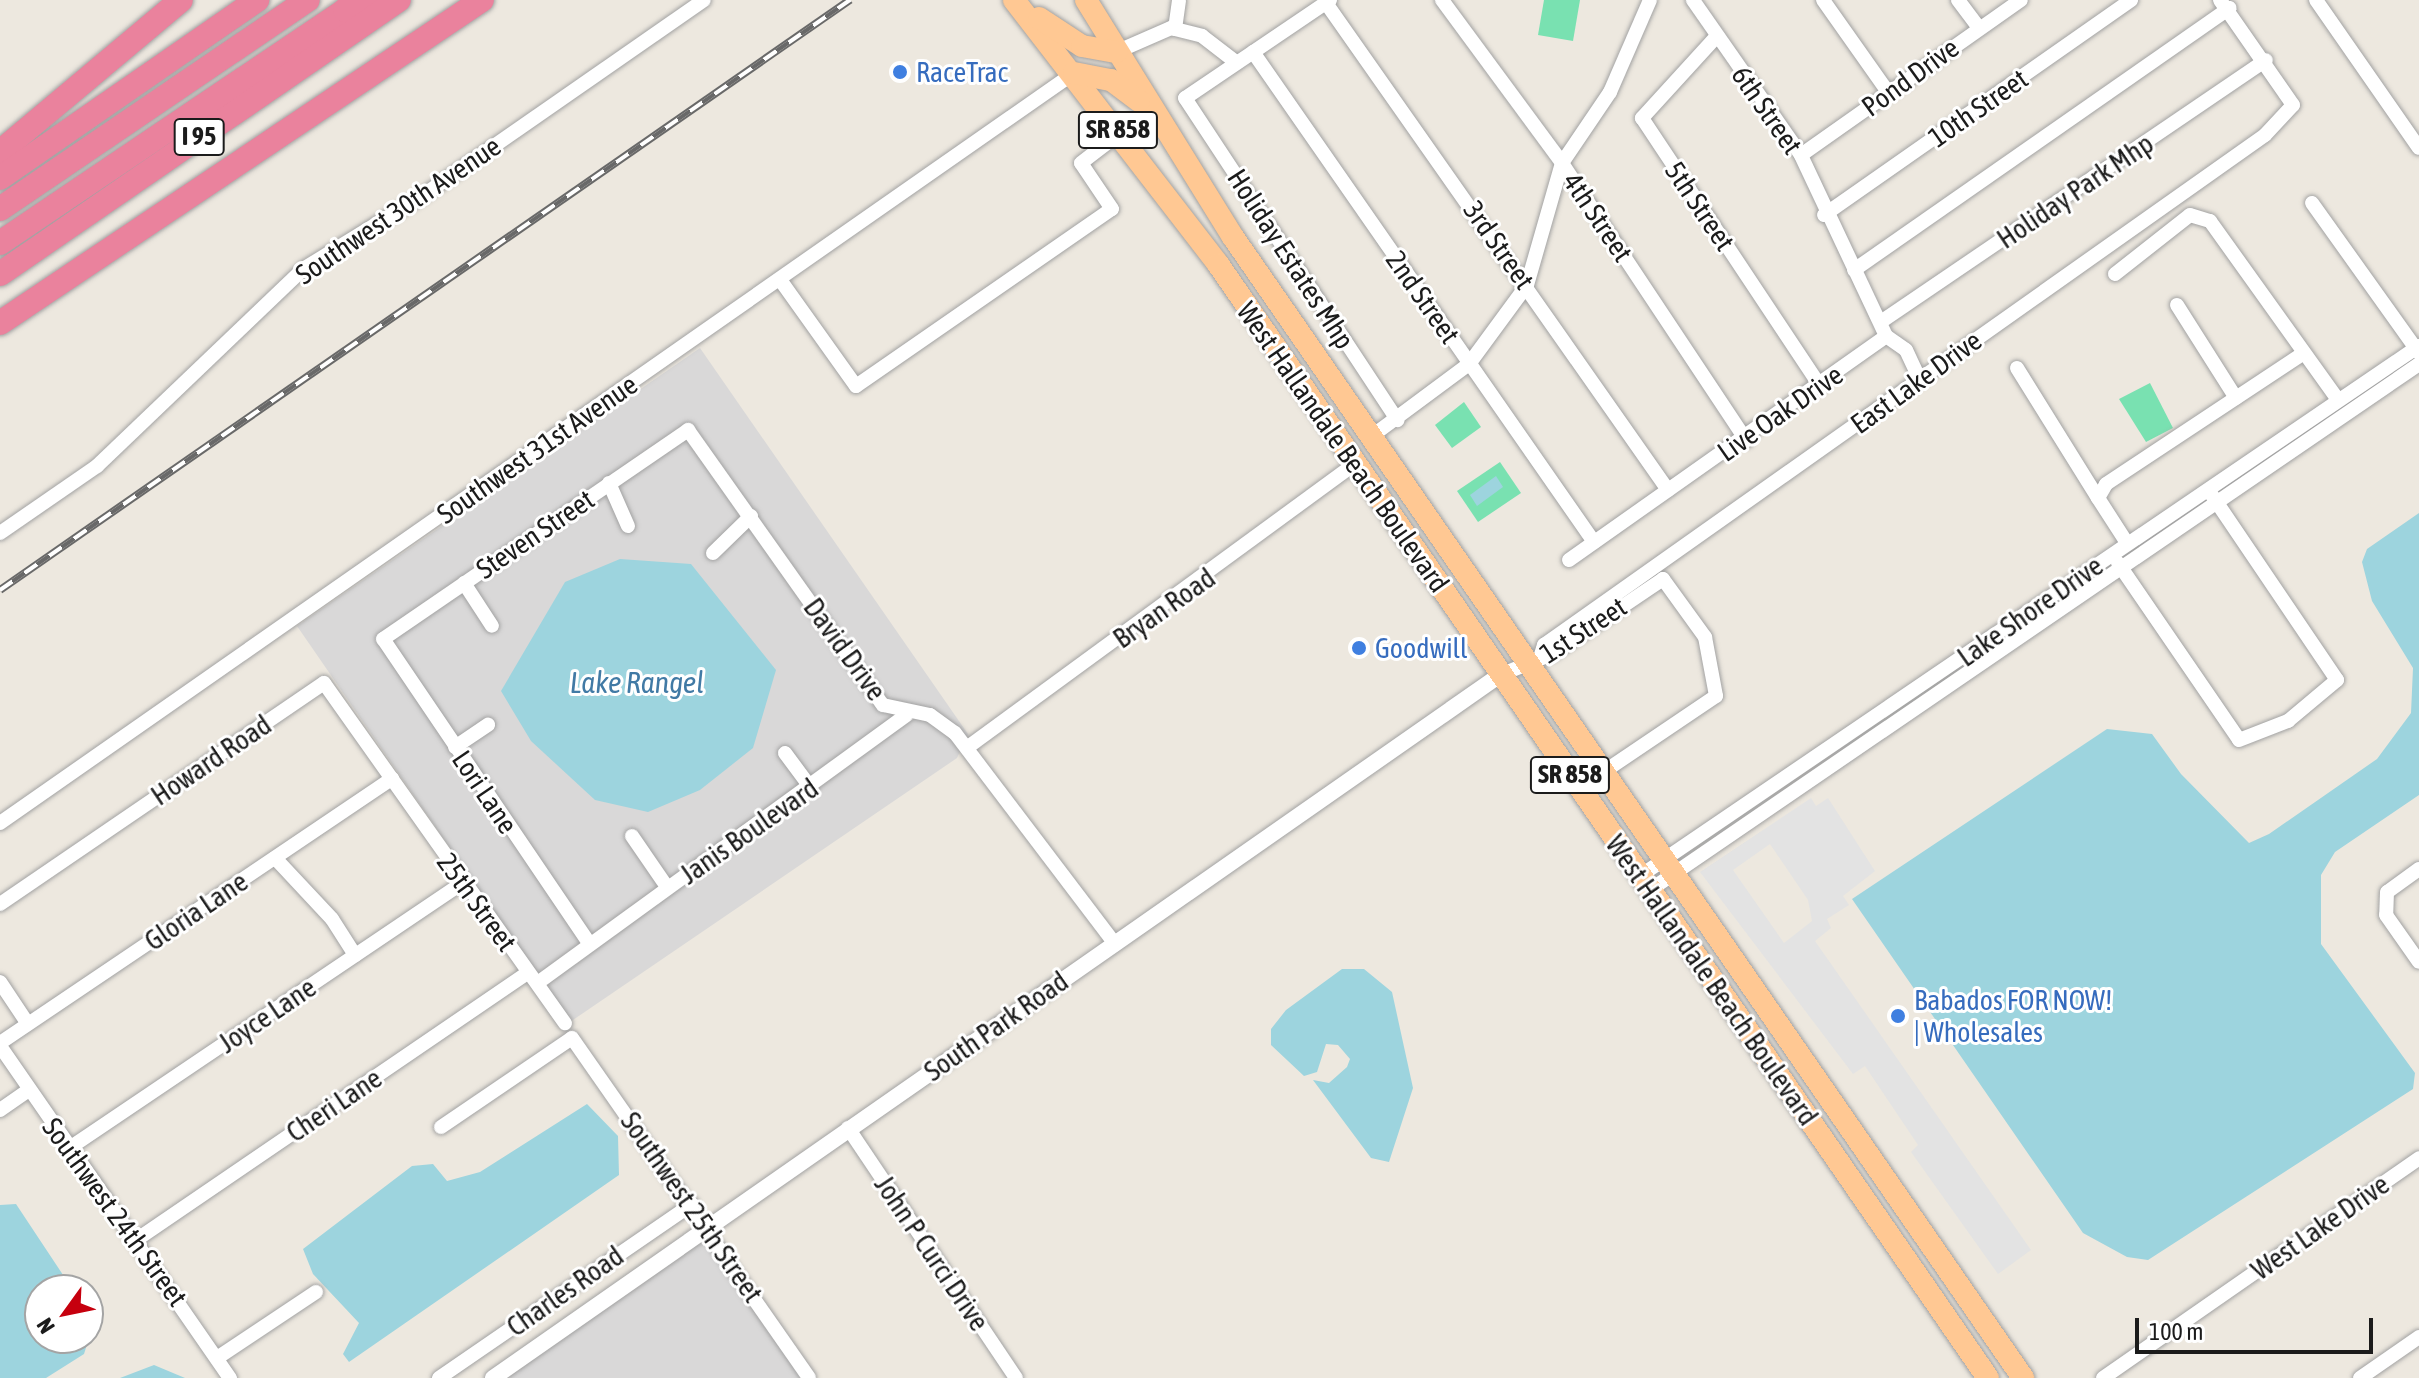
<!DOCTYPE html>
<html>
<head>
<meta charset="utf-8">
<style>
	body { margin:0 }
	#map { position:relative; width:2419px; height:1378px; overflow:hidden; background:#ede8df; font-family:"Asap Condensed",sans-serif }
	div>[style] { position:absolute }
	.residential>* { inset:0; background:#d9d8d8 }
	.pitch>* { inset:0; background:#79e1b1 }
	.parking>* { inset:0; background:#e3e3e3 }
	.water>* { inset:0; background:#9dd4de }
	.roads { filter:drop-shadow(0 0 2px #a2a2a2) drop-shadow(0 0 2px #a2a2a2) }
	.minor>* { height:14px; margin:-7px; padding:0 7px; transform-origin:7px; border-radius:7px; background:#fff }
	.tertiary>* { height:16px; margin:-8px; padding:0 8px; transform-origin:8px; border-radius:8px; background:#fff }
	.primary>* { height:22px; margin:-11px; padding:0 11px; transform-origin:11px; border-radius:11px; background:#ffc893 }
	.motorway>* { height:24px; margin:-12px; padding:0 12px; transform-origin:12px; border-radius:12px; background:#ea829d }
	.rail>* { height:8px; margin-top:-4px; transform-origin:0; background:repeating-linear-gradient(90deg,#fff 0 15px,#696969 0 30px); box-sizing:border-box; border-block:2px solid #696969 }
	.dots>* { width:22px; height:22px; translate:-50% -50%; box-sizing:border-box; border:4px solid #fff; border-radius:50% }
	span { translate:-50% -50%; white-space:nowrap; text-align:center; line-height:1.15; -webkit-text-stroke:6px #fff; paint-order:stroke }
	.shield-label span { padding:2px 6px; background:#fff; border:2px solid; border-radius:6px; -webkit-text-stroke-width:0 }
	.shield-label { font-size:26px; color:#1b1b1b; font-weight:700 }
	.shop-label { font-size:28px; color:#366cbe }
	.left { translate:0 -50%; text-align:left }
	.street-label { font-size:28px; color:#1b1b1b }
	.water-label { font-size:30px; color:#417aa5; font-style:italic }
	.north { position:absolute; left:24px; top:1274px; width:80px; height:80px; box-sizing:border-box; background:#fff; border:2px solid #a4a4a4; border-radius:50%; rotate:237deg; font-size:22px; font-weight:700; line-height:32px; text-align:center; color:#1b1b1b }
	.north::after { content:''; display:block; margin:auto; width:28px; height:36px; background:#c6000e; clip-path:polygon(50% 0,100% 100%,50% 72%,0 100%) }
	.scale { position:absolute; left:2135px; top:1318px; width:238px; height:36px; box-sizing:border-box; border:4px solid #1b1b1b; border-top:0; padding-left:10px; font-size:24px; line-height:28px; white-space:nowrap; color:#1b1b1b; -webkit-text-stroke:6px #fff; paint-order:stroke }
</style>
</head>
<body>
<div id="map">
	<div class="residential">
		<i style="clip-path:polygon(700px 348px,968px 734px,957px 758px,570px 1022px,297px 626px)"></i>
		<i style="clip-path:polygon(706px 1239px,801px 1378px,507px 1378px)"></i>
	</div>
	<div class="pitch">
		<i style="clip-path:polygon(1544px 0,1580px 0,1573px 41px,1538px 35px)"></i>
		<i style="clip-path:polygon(2150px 383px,2173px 428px,2146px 442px,2119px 399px)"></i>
		<i style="clip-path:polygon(1464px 402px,1481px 427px,1452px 448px,1435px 425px)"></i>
		<i style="clip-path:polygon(1500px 462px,1521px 493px,1478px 522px,1457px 491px)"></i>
	</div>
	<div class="parking">
		<i style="clip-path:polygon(evenodd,1811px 798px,1816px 806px,1828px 798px,1875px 871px,1843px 896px,1849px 905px,1827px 919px,1831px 928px,1815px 941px,2031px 1250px,1998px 1274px,1911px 1152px,1918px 1145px,1865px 1066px,1853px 1074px,1700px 872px,1811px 798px,1770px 844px,1808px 900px,1812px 921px,1784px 943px,1733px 870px,1770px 844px)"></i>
	</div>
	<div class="water">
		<i style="clip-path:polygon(1496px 476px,1503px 487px,1477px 506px,1470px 495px)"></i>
		<i style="clip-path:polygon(2419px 513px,2419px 795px,2335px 852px,2321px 875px,2321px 944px,2415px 1073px,2413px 1089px,2148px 1260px,2127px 1257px,2083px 1233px,1852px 899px,2107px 729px,2152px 734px,2181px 774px,2249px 843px,2269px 834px,2377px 759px,2411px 713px,2413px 668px,2372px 601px,2362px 562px,2367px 549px)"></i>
		<i style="clip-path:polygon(620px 559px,691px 564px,776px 670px,753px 748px,700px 790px,648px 812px,595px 800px,531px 741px,501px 691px,565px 582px)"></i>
		<i style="clip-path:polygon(1342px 969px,1364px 969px,1392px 992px,1413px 1088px,1389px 1162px,1371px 1158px,1313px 1080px,1329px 1083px,1347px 1067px,1350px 1059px,1338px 1045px,1326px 1044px,1317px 1072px,1304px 1076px,1271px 1045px,1271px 1029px,1286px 1010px)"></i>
		<i style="clip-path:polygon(587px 1104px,618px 1136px,619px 1175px,349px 1362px,343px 1354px,359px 1323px,313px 1274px,303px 1249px,412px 1166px,433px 1164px,447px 1181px,480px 1172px)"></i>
		<i style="clip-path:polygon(16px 1204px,73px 1290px,40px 1290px,40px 1338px,88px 1338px,88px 1313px,94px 1322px,84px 1354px,46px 1378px,0 1378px,0 1205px)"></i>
		<i style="clip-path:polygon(154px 1365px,185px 1378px,120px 1378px)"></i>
	</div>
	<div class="roads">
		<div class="minor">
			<i style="left:1330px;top:0;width:175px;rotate:145.9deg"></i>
			<i style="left:1185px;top:98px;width:386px;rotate:56.6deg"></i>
			<i style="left:1442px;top:0;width:202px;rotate:53.6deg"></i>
			<i style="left:1562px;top:163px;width:333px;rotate:56.4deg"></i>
			<i style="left:1823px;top:0;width:113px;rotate:54.8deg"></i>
			<i style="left:1958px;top:0;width:35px;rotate:53deg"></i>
			<i style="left:2316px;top:0;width:180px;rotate:55.2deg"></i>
			<i style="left:1326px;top:3px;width:595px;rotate:54.92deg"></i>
			<i style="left:1175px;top:29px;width:29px;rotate:-82deg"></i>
			<i style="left:1716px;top:37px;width:110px;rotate:132.4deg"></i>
			<i style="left:1642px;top:118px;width:322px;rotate:56.4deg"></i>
			<i style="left:1116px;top:52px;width:60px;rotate:-23.6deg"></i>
			<i style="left:1171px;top:28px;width:32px;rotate:14deg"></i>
			<i style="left:1202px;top:36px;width:44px;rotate:37.6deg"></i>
			<i style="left:1253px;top:52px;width:597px;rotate:55.17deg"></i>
			<i style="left:1801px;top:155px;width:269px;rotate:-35.2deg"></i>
			<i style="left:2312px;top:203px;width:184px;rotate:54.5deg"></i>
			<i style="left:1824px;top:215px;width:375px;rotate:-35deg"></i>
			<i style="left:1854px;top:270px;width:458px;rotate:-34.9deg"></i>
			<i style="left:2115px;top:274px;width:95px;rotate:-38.2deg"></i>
			<i style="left:2190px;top:215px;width:21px;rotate:17deg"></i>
			<i style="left:2210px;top:221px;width:220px;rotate:54.4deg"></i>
			<i style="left:781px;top:281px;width:129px;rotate:54.5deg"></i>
			<i style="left:856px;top:386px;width:311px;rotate:-34.7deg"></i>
			<i style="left:1112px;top:209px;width:55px;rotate:-124deg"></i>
			<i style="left:1081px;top:163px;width:49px;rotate:-37.6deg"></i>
			<i style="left:2177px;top:305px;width:110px;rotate:57.6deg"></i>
			<i style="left:1882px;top:321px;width:464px;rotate:-34.2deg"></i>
			<i style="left:1886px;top:336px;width:24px;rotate:35deg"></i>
			<i style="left:1906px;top:350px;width:33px;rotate:65deg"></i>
			<i style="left:2017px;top:368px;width:153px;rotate:58.1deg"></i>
			<i style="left:1372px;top:436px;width:121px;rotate:-36.6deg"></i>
			<i style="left:1469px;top:364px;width:98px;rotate:-53.7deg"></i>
			<i style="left:1527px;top:285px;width:127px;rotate:-74deg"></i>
			<i style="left:1562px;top:163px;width:86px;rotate:-55.9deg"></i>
			<i style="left:1610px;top:92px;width:100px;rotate:-66.5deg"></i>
			<i style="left:609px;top:483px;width:47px;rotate:66.2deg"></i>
			<i style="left:0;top:533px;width:118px;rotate:-34.6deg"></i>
			<i style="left:97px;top:466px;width:285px;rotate:-43.7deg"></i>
			<i style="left:303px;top:269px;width:140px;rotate:-31.5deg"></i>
			<i style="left:422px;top:196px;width:343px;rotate:-34.8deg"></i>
			<i style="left:2127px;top:543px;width:54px;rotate:-122.8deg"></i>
			<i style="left:2098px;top:498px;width:16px;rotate:-60deg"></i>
			<i style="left:2106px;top:484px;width:237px;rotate:-33.5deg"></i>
			<i style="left:713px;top:553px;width:53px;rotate:-44.2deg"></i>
			<i style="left:1569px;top:560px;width:388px;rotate:-35.2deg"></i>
			<i style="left:1886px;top:336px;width:200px;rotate:-115.2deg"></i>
			<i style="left:1801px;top:155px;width:189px;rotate:-124.9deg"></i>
			<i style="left:2118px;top:563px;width:214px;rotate:55.6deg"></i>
			<i style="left:2239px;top:740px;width:53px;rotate:-21.2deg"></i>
			<i style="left:2288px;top:721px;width:64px;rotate:-39.9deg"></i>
			<i style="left:2337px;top:680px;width:225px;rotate:-124.1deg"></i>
			<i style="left:464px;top:583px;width:51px;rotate:56.9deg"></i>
			<i style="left:1540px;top:658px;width:14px;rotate:-73deg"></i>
			<i style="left:1544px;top:645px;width:883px;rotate:-35.27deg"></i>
			<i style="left:2265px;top:135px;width:41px;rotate:-47deg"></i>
			<i style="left:2293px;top:105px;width:128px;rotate:-124.8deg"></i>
			<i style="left:1500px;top:675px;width:56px;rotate:-22deg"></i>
			<i style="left:1552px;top:654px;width:134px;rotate:-34deg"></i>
			<i style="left:1663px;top:579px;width:72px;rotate:54.1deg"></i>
			<i style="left:1705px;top:637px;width:60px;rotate:79.4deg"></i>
			<i style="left:1716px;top:696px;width:134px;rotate:146deg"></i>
			<i style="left:455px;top:747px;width:40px;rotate:-34deg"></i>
			<i style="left:968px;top:747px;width:479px;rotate:-36.2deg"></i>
			<i style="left:785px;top:753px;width:44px;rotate:53.4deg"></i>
			<i style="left:0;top:823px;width:1310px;rotate:-34.93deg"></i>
			<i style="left:632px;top:836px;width:62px;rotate:55.5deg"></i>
			<i style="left:275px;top:858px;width:83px;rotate:46.9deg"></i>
			<i style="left:332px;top:919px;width:43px;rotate:57.4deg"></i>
			<i style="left:2419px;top:869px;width:39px;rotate:144deg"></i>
			<i style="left:2387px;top:892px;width:23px;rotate:92deg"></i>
			<i style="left:2386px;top:915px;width:57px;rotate:54.9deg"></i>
			<i style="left:1640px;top:876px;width:942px;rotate:-34.23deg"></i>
			<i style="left:1650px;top:890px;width:932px;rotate:-34.37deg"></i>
			<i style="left:0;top:904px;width:392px;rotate:-34.3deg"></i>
			<i style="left:324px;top:683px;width:417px;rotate:54.7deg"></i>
			<i style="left:589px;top:943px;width:367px;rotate:-124.1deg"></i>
			<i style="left:383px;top:639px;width:370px;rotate:-34.4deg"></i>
			<i style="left:688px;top:430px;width:337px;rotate:54.7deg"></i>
			<i style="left:883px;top:705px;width:48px;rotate:12deg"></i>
			<i style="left:930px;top:715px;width:31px;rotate:36deg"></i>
			<i style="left:955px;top:733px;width:265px;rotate:52.8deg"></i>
			<i style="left:543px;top:979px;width:449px;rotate:-36deg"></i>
			<i style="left:0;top:982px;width:50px;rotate:56.3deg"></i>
			<i style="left:0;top:1043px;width:473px;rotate:-34deg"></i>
			<i style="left:0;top:1046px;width:404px;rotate:55.3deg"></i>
			<i style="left:0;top:1110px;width:32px;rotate:-35deg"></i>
			<i style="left:441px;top:1127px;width:158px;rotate:-34.2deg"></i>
			<i style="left:572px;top:1038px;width:414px;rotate:55.1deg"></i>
			<i style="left:848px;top:1128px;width:301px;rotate:56.1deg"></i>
			<i style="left:71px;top:1147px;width:472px;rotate:-34deg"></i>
			<i style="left:139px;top:1238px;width:471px;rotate:-34.3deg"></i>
			<i style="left:217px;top:1358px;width:119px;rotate:-33.7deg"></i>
			<i style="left:439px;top:1378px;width:307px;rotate:-34.5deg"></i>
			<i style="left:2103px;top:1378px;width:385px;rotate:-34.8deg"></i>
			<i style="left:2360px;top:1378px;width:72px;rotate:-34.8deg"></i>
		</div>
		<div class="tertiary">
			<i style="left:493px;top:1378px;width:1228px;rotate:-34.92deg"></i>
		</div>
		<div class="primary">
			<i style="left:1014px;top:0;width:334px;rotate:52.3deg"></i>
			<i style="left:1218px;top:264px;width:1354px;rotate:55.35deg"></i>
			<i style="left:1086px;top:0;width:279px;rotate:58.2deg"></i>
			<i style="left:1233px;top:237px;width:1388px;rotate:55.3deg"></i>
			<i style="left:1039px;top:18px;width:51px;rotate:33.1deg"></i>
			<i style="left:1082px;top:46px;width:35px;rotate:10deg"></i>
			<i style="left:1074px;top:73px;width:38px;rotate:11deg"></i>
			<i style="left:1111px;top:80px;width:35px;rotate:37deg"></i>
		</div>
		<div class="motorway">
			<i style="left:0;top:152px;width:236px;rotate:-40deg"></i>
			<i style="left:0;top:178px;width:313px;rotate:-34.7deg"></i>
			<i style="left:0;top:209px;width:372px;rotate:-34.2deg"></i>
			<i style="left:0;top:243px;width:416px;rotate:-34deg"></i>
			<i style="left:345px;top:10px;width:35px;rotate:-16deg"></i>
			<i style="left:0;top:274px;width:484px;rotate:-34.5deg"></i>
			<i style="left:0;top:323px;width:580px;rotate:-33.83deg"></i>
		</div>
	</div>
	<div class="rail">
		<i style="left:0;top:590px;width:1035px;rotate:-34.77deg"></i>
	</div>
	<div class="dots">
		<i style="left:900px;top:72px;background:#3f7fe0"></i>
		<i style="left:1359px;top:648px;background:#3f7fe0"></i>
		<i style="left:1898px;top:1016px;background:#3f7fe0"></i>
	</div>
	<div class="shield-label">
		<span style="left:1118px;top:130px">SR 858</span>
		<span style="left:199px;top:137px">I 95</span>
		<span style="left:1570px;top:775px">SR 858</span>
	</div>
	<div class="shop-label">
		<span class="left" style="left:916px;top:72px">RaceTrac</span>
		<span class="left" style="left:1375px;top:648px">Goodwill</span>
		<span class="left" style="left:1914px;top:1016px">Babados FOR NOW!<br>| Wholesales</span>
	</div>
	<div class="street-label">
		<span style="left:1910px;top:77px;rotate:-36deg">Pond Drive</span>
		<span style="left:1978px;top:108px;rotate:-35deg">10th Street</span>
		<span style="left:1767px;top:110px;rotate:55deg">6th Street</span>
		<span style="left:2075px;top:191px;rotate:-34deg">Holiday Park Mhp</span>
		<span style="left:1700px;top:206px;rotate:56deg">5th Street</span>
		<span style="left:398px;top:210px;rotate:-34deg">Southwest 30th Avenue</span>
		<span style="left:1598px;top:217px;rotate:56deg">4th Street</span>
		<span style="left:1499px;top:245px;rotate:55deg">3rd Street</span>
		<span style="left:1291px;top:259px;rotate:57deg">Holiday Estates Mhp</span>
		<span style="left:1423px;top:297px;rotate:55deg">2nd Street</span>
		<span style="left:1916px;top:382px;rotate:-36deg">East Lake Drive</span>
		<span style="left:1780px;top:413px;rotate:-35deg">Live Oak Drive</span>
		<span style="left:1343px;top:447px;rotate:55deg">West Hallandale Beach Boulevard</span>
		<span style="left:537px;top:449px;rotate:-35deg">Southwest 31st Avenue</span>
		<span style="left:535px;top:534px;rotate:-34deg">Steven Street</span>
		<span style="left:1164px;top:608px;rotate:-35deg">Bryan Road</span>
		<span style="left:2030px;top:611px;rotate:-35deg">Lake Shore Drive</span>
		<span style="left:1583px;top:630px;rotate:-33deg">1st Street</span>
		<span style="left:845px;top:649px;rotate:54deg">David Drive</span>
		<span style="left:211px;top:760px;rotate:-34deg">Howard Road</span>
		<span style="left:485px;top:792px;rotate:56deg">Lori Lane</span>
		<span style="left:749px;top:831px;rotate:-35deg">Janis Boulevard</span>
		<span style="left:477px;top:902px;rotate:54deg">25th Street</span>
		<span style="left:196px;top:911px;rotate:-34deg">Gloria Lane</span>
		<span style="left:1712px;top:980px;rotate:55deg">West Hallandale Beach Boulevard</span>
		<span style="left:267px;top:1015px;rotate:-34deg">Joyce Lane</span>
		<span style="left:996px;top:1026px;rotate:-35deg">South Park Road</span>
		<span style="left:334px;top:1105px;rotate:-34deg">Cheri Lane</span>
		<span style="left:692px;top:1207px;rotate:55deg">Southwest 25th Street</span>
		<span style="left:115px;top:1212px;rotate:54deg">Southwest 24th Street</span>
		<span style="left:2320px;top:1227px;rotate:-35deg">West Lake Drive</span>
		<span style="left:932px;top:1253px;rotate:56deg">John P Curci Drive</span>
		<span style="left:565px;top:1291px;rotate:-35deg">Charles Road</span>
	</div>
	<div class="water-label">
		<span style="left:637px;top:682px">Lake Rangel</span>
	</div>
	<div class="north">N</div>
	<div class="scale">100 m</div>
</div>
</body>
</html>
